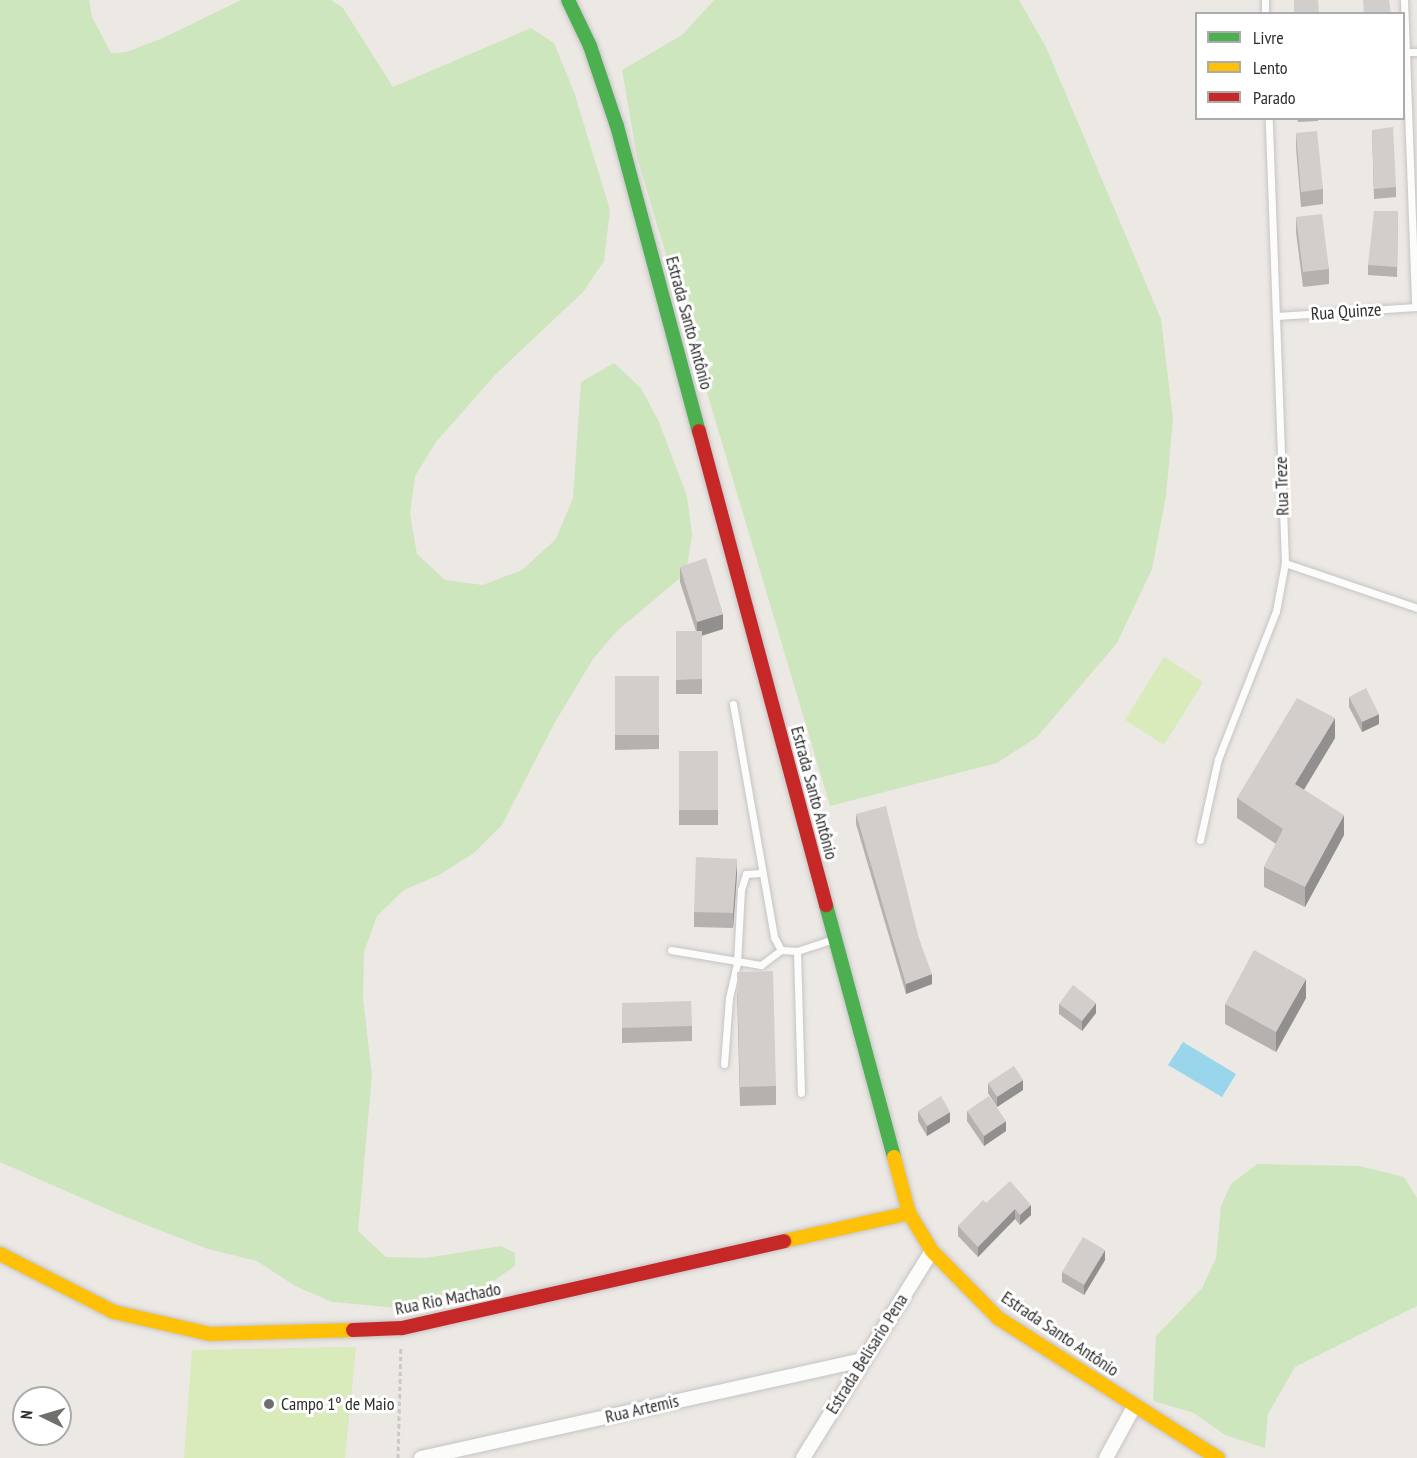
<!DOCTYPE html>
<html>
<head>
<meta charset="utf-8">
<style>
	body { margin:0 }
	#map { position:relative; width:1417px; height:1458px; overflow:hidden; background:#ece8e4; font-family:"PT Sans Narrow",sans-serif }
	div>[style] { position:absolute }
	.green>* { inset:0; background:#cee6be }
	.pitch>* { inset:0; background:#d9eabb }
	.water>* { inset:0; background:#99d6ec }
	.path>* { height:3px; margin-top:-1.5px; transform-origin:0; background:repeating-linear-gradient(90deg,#c9c9c8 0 4.5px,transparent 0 7.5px) }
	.roads { filter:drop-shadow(0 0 2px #c5c4c5) drop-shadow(0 0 2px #c5c4c5) }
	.lane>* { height:7px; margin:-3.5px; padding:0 3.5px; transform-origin:3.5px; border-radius:3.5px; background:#fcfcfb }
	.street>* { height:14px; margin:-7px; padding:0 7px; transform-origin:7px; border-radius:7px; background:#fcfcfb }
	.fast>* { height:14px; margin:-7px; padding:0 7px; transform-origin:7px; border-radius:7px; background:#4caf50 }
	.slow>* { height:14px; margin:-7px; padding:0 7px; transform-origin:7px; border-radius:7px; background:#ffc107 }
	.jam>* { height:14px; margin:-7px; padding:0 7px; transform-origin:7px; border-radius:7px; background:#c62828 }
	.wall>* { inset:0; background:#b4b1af }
	.shaded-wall>* { inset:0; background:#92908e }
	.building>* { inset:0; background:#d1cecb }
	.dots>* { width:16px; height:16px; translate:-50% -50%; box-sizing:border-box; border:3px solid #fff; border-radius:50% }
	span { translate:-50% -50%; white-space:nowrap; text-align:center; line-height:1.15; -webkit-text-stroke:6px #fff; paint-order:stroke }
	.street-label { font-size:18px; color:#2e2e2e }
	.poi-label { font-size:18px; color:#2e2e2e }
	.left { translate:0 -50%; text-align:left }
	.legend { position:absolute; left:1195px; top:12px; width:210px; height:108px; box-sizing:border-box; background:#fff; border:2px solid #ababab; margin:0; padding:8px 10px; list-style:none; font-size:18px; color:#2e2e2e }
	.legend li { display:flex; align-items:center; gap:12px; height:30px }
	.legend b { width:30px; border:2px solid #ababab }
	.north { position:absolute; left:12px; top:1386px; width:60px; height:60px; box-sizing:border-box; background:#fff; border:2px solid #ababab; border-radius:50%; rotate:275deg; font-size:16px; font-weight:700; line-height:24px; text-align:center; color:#2e2e2e }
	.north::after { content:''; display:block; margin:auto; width:21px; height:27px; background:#706f6e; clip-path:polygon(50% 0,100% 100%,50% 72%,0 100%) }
</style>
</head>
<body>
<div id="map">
	<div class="green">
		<i style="clip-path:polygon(0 0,89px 0,92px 17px,111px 53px,126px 52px,163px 38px,241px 0,331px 0,343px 8px,393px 87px,531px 28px,554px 43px,574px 92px,610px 210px,604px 261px,583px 292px,495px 375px,436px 442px,415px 476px,410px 514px,417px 554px,445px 580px,483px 585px,522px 570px,556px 539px,573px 498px,581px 382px,614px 363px,641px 388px,659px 422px,687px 496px,692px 535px,686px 573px,617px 631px,593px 659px,554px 724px,502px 825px,474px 853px,439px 875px,404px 890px,377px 916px,364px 952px,363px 998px,372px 1075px,358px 1231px,386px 1257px,425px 1258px,501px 1246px,515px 1253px,515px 1266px,482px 1289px,409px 1309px,332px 1302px,295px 1286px,257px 1261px,208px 1249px,118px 1214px,0 1162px)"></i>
		<i style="clip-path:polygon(714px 0,1019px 0,1046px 47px,1161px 319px,1173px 419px,1166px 496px,1152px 569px,1117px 643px,1037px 737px,997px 763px,830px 806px,637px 157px,622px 70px,682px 35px)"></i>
		<i style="clip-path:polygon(1257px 1164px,1359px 1166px,1404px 1177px,1417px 1198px,1417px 1306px,1295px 1367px,1268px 1414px,1265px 1448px,1225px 1435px,1194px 1413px,1153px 1401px,1156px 1336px,1202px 1288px,1216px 1258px,1221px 1206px,1231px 1184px)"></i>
	</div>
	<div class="pitch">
		<i style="clip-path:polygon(1164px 657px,1203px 682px,1164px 745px,1125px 720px)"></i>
		<i style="clip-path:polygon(356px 1347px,345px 1458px,184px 1458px,192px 1350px)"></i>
	</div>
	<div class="water">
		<i style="clip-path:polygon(1183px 1042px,1236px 1074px,1222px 1097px,1168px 1065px)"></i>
	</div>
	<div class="path">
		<i style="left:398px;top:1458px;width:112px;rotate:-88.5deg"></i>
	</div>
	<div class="roads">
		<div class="lane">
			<i style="left:1265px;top:0;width:14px;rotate:90deg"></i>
			<i style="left:1404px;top:0;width:307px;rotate:87.9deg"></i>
			<i style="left:1404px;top:52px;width:13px"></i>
			<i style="left:1276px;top:316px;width:141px;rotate:-3.7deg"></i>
			<i style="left:1285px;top:563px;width:139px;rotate:18.8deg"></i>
			<i style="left:733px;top:704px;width:237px;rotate:80deg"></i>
			<i style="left:774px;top:937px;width:15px;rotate:62deg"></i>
			<i style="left:781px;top:950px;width:16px;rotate:4deg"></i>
			<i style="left:797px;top:951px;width:39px;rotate:-18deg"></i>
			<i style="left:1200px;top:840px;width:83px;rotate:-77.5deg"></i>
			<i style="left:1218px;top:759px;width:159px;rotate:-68.6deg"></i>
			<i style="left:1276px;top:611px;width:49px;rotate:-79.4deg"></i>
			<i style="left:1285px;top:563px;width:445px;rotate:-92.1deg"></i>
			<i style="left:671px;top:950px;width:91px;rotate:9.5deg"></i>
			<i style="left:761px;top:965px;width:25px;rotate:-37deg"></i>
			<i style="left:797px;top:951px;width:142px;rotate:88.4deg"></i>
			<i style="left:724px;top:1064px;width:66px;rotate:-85.7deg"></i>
			<i style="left:729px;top:998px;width:36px;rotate:-77deg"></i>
			<i style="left:737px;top:963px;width:73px;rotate:-86.9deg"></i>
			<i style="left:741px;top:890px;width:17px;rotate:-73deg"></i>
			<i style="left:746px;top:874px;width:15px;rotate:-4deg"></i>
		</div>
		<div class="street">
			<i style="left:421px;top:1458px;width:453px;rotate:-12.5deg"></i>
			<i style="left:803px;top:1458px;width:244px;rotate:-58.1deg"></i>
			<i style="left:1106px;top:1458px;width:60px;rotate:-61.3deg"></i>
		</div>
		<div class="fast">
			<i style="left:568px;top:0;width:51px;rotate:64.4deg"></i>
			<i style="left:590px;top:46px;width:84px;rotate:71.4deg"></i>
			<i style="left:617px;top:126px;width:316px;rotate:75deg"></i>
			<i style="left:826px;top:905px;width:261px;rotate:74.9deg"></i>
		</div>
		<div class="slow">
			<i style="left:894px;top:1157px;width:58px;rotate:75deg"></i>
			<i style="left:909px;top:1213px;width:44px;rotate:58.8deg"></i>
			<i style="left:932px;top:1251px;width:94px;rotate:45.4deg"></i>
			<i style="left:998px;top:1318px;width:261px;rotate:32.5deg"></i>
			<i style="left:784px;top:1241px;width:128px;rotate:-12.6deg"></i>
			<i style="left:0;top:1254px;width:128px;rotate:27deg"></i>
			<i style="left:114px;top:1312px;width:98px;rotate:12.9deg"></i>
			<i style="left:210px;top:1334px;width:143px;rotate:-1.6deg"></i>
		</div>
		<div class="jam">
			<i style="left:699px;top:431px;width:491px;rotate:75deg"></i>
			<i style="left:353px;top:1330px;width:49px;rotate:-2.3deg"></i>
			<i style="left:402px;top:1328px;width:392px;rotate:-12.8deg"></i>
		</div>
	</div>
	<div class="wall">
		<i style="clip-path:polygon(1297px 118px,1318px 118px,1318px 121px,1298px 122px)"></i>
		<i style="clip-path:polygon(1372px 130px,1396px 187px,1396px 197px,1374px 199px)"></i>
		<i style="clip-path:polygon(1296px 133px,1323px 189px,1323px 204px,1301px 207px,1296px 148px)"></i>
		<i style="clip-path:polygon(1398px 211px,1397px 277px,1368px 275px,1368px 265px)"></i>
		<i style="clip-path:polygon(1296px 217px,1329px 269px,1329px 284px,1303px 287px,1296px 232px)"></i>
		<i style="clip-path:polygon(680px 567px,723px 629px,702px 636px,702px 694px,676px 694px,676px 631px,696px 631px,680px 582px)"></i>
		<i style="clip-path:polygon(615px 676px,659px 676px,659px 749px,615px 750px)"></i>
		<i style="clip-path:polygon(1349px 697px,1379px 724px,1362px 732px,1349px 707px)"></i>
		<i style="clip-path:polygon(1335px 738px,1304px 790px,1344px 835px,1305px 907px,1264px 887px,1264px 867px,1276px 844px,1237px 818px,1237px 798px)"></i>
		<i style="clip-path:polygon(679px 751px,718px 751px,718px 825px,679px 825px)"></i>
		<i style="clip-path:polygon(856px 814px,919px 939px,932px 984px,906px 994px,856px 824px)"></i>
		<i style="clip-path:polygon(737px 874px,733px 928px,694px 927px,694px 912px)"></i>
		<i style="clip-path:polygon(737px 992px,776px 1086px,776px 1105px,740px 1106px)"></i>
		<i style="clip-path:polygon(1306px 998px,1276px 1052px,1225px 1024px,1225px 1004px)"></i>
		<i style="clip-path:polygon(622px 1003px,692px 1026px,692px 1041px,622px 1043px)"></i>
		<i style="clip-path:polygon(1059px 1004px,1096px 1013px,1082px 1031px,1059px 1014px)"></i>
		<i style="clip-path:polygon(988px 1083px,1023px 1090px,997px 1107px,988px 1093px)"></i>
		<i style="clip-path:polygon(918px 1111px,950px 1122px,927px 1136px,918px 1121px)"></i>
		<i style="clip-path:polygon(967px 1111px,1006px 1131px,984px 1146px,967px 1121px)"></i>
		<i style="clip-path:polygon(986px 1203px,1031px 1205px,1031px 1215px,1020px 1225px,1015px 1219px,978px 1257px,958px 1236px,958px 1226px)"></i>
		<i style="clip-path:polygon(1105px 1260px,1084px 1295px,1062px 1282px,1062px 1272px)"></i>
	</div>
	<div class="shaded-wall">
		<i style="clip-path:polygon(723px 614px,723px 629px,697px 637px,697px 622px)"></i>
		<i style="clip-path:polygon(1379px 714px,1379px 724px,1362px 732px,1362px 722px)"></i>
		<i style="clip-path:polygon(1335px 718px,1335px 738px,1295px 804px,1295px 784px)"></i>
		<i style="clip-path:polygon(1344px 815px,1344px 835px,1305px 907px,1305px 887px)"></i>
		<i style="clip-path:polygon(737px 859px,737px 874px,733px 928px,733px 913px)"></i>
		<i style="clip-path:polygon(932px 974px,932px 984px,906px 994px,906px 984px)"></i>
		<i style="clip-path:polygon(1306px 979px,1306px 998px,1276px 1052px,1276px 1032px)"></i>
		<i style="clip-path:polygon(1096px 1003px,1096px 1013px,1082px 1031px,1082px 1021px)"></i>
		<i style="clip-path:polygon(1023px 1080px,1023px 1090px,997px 1107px,997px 1097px)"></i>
		<i style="clip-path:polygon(950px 1112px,950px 1122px,927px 1136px,927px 1126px)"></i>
		<i style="clip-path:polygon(1006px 1121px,1006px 1131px,984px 1146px,984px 1136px)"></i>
		<i style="clip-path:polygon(1031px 1205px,1031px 1215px,1020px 1225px,1020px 1215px)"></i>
		<i style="clip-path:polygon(1015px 1209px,1015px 1219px,978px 1257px,978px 1247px)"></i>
		<i style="clip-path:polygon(1105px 1250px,1105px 1260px,1084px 1295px,1084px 1285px)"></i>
	</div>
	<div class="building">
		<i style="clip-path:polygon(1294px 0,1318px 0,1319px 14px,1294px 14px)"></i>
		<i style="clip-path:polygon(1363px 0,1389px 0,1391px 14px,1364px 14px)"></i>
		<i style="clip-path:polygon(1393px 127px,1396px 187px,1374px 189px,1372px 130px)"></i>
		<i style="clip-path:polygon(1317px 131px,1323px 189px,1301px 192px,1296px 133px)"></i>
		<i style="clip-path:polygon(1374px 211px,1398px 211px,1397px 267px,1368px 265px)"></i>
		<i style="clip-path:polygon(1322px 214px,1329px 269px,1303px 272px,1296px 217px)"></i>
		<i style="clip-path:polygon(706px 558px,723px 614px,697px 622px,680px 567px)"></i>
		<i style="clip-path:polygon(676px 631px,702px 631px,702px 679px,676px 680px)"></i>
		<i style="clip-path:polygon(615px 676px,659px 676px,659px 735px,615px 735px)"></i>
		<i style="clip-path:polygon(1366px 688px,1379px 714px,1362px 722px,1349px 697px)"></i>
		<i style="clip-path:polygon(1297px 698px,1335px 718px,1295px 784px,1344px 815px,1305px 887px,1264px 867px,1283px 829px,1237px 798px)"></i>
		<i style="clip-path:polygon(679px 751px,718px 751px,718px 810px,679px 810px)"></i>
		<i style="clip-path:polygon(886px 806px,919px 939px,932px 974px,906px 984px,856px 814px)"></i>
		<i style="clip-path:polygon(696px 857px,737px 859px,733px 913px,694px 912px)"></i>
		<i style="clip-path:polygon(1254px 950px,1306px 979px,1276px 1032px,1225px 1004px)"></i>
		<i style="clip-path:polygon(773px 971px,776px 1086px,740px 1087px,737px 972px)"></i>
		<i style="clip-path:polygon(1073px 985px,1096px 1003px,1082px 1021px,1059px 1004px)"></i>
		<i style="clip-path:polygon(691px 1001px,692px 1026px,622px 1028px,622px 1003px)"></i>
		<i style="clip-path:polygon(1014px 1066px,1023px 1080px,997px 1097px,988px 1083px)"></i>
		<i style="clip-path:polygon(941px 1096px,950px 1112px,927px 1126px,918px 1111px)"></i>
		<i style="clip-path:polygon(989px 1096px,1006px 1121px,984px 1136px,967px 1111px)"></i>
		<i style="clip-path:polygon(1010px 1181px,1031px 1205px,1020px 1215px,1015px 1209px,978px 1247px,958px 1226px,983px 1200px,986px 1203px)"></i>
		<i style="clip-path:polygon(1083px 1237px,1105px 1250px,1084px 1285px,1062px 1272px)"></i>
	</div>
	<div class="dots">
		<i style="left:269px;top:1404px;background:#706f6e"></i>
	</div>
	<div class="street-label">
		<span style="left:1346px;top:312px;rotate:-4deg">Rua Quinze</span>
		<span style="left:689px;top:323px;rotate:75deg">Estrada Santo Antônio</span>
		<span style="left:1282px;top:486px;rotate:-92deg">Rua Treze</span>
		<span style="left:814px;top:793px;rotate:75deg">Estrada Santo Antônio</span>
		<span style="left:448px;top:1299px;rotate:-11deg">Rua Rio Machado</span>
		<span style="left:1060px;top:1334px;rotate:34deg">Estrada Santo Antônio</span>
		<span style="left:867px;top:1354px;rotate:-58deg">Estrada Belisario Pena</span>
		<span style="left:642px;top:1409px;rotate:-13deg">Rua Artemis</span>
	</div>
	<div class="poi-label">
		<span class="left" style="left:281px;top:1404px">Campo 1º de Maio</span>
	</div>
	<ul class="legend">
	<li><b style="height:8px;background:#4caf50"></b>Livre</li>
	<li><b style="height:8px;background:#ffc107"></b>Lento</li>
	<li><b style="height:8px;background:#c62828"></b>Parado</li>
	</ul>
	<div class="north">N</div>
</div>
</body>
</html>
